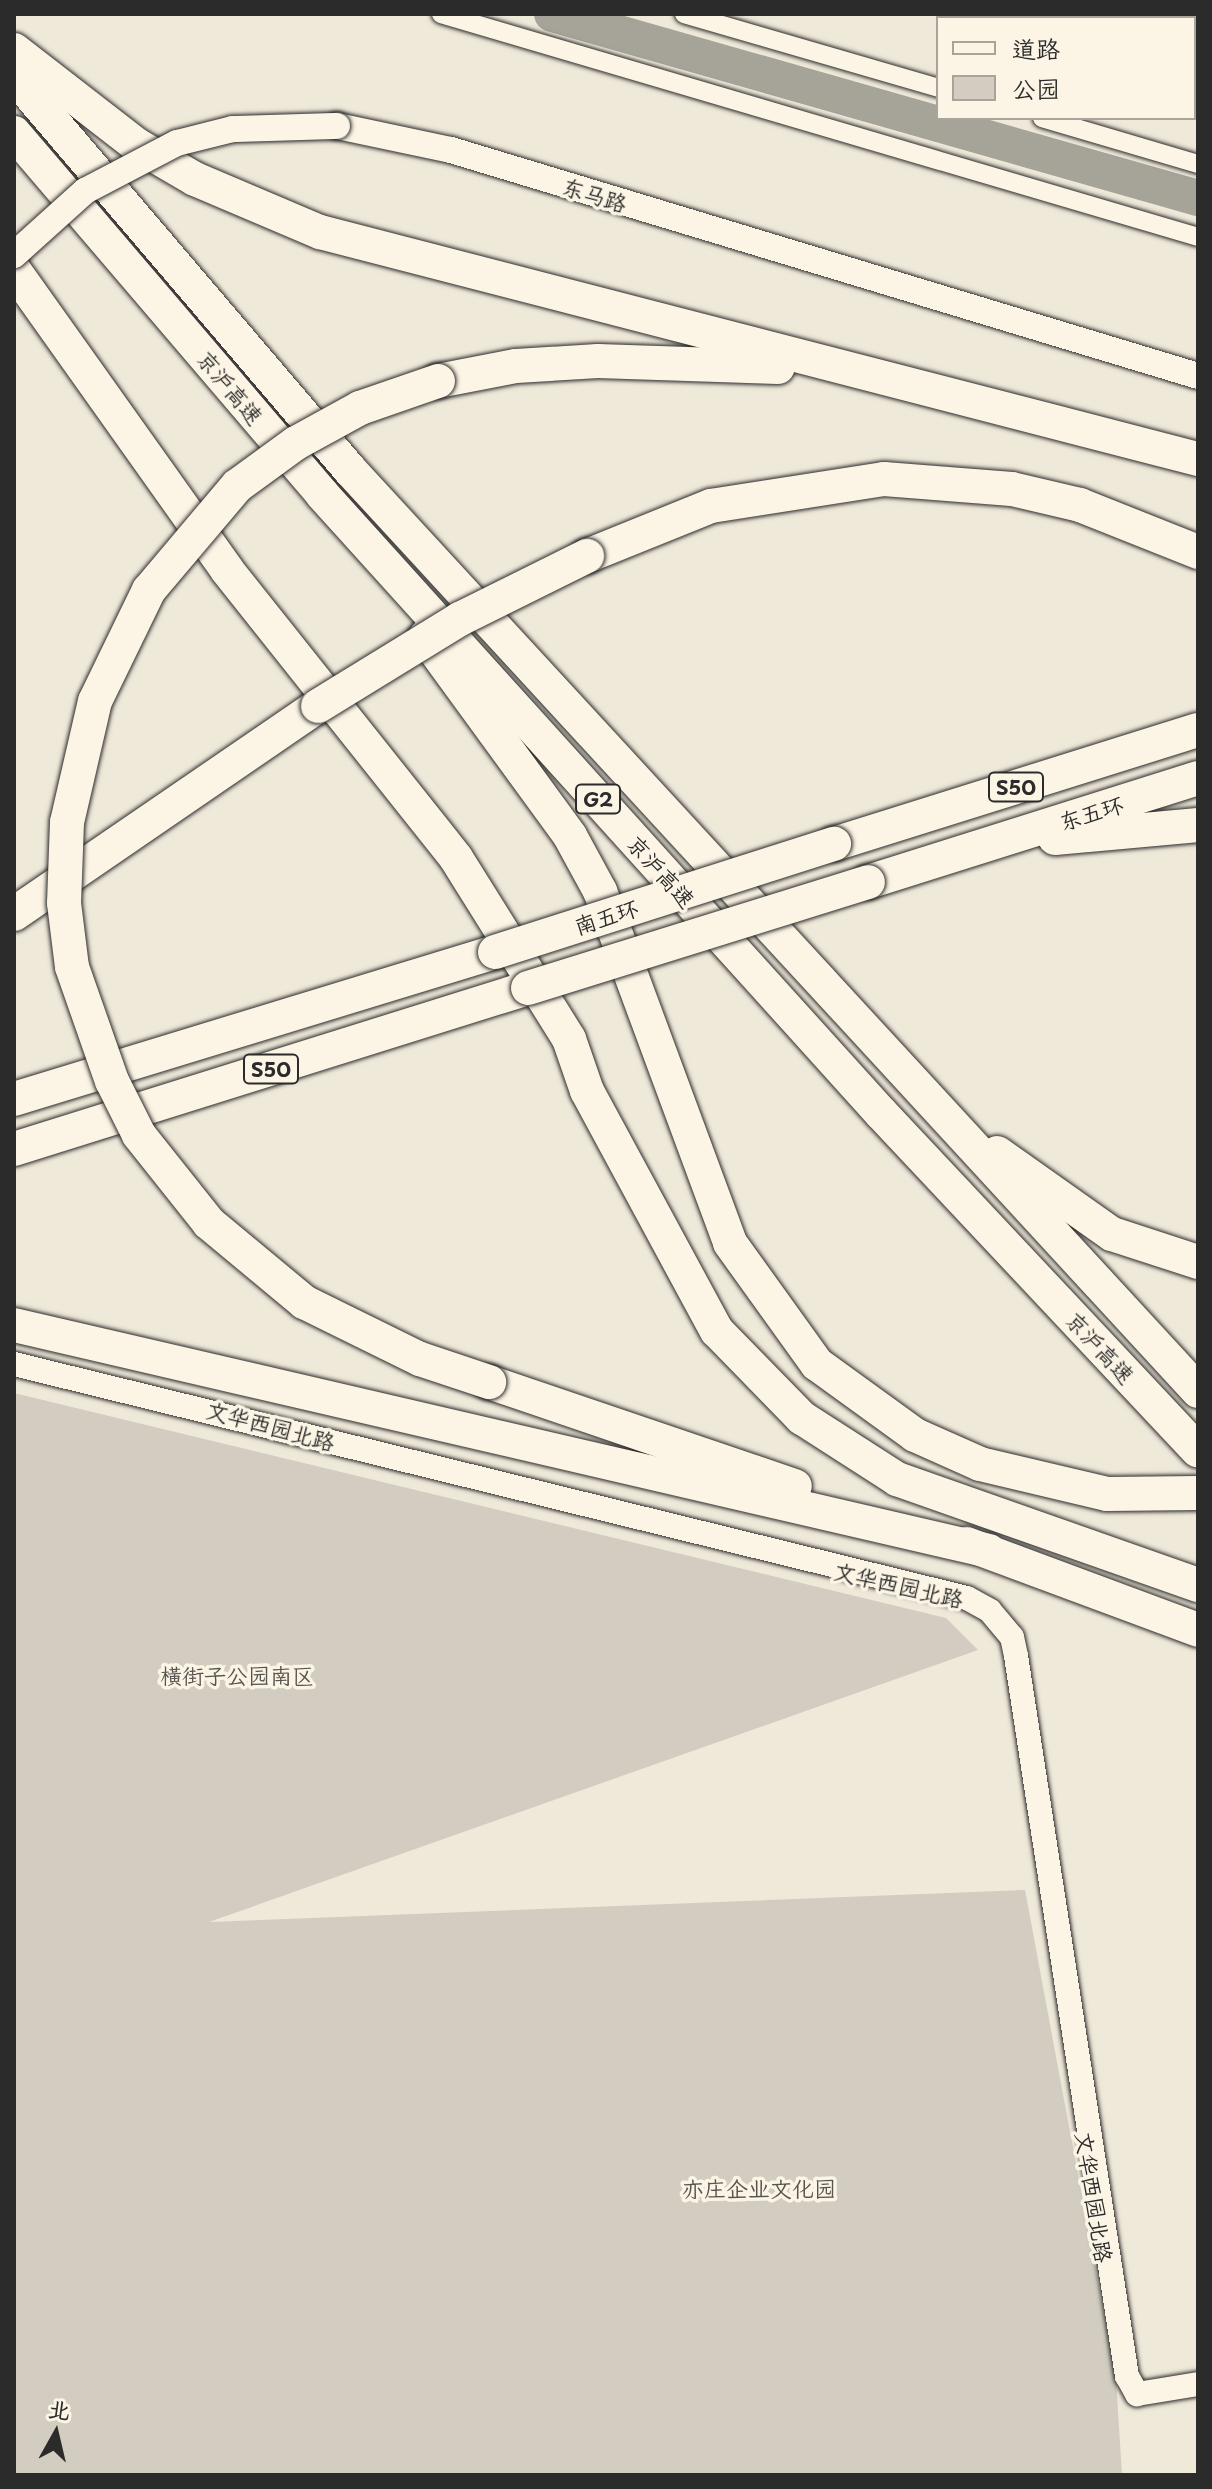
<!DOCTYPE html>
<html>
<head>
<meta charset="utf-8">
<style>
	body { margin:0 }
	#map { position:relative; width:1212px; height:2489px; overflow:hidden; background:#efe9da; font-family:"Playpen Sans","LXGW WenKai TC",sans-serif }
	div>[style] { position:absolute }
	.green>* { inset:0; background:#d2cdc0 }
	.river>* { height:36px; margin:-18px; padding:0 18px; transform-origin:18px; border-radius:18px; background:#a6a399 }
	.roads { filter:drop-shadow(0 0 2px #2b2b2b) drop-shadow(0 0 2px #2b2b2b) }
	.minor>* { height:18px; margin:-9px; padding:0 9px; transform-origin:9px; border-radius:9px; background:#fcf5e5 }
	.tertiary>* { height:24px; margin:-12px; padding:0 12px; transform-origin:12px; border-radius:12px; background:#fcf5e5 }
	.secondary>* { height:26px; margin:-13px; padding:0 13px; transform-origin:13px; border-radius:13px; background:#fcf5e5 }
	.motorway>* { height:34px; margin:-17px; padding:0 17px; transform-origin:17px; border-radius:17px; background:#fcf5e5 }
	.bridges { filter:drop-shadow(0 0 2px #2b2b2b) drop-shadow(0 0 2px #2b2b2b) }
	.secondary-bridge>* { height:26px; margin:-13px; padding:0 13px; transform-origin:13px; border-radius:13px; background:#fcf5e5 }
	.motorway-bridge>* { height:34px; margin:-17px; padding:0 17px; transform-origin:17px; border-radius:17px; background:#fcf5e5 }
	span { translate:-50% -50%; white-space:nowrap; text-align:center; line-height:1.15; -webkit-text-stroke:7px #fcf5e5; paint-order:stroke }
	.shield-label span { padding:2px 6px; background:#fcf5e5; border:2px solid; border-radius:6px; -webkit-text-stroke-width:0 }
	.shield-label { font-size:20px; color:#2b2b2b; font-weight:700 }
	.street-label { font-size:22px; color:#2b2b2b }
	.park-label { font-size:22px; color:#555450 }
	.frame { position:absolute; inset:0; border:16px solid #2b2b2b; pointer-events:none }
	.legend { position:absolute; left:936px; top:16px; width:260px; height:104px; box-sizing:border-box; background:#fcf5e5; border:2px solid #a8a49b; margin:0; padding:10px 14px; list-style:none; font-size:24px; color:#2b2b2b }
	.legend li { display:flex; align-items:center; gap:16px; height:40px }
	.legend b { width:40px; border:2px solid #a8a49b }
	.north { position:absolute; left:16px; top:2393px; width:80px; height:80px; -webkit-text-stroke:6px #fcf5e5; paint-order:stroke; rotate:8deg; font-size:22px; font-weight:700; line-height:32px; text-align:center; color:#2b2b2b }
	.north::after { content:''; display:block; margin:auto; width:28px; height:36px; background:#2b2b2b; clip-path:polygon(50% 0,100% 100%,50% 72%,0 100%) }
</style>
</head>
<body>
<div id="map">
	<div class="green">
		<i style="clip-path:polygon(14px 1393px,946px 1618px,978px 1650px,209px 1922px,1025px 1890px,1116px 2379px,1122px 2475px,14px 2475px)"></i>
	</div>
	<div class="river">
		<i style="left:552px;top:14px;width:672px;rotate:15.9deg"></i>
	</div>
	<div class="roads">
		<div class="minor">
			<i style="left:441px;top:14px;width:789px;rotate:16.41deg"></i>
			<i style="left:684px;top:14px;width:265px;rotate:16.2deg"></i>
			<i style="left:1044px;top:18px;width:4px;rotate:-76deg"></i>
			<i style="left:1042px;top:118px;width:163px;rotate:16.4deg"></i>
		</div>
		<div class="tertiary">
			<i style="left:14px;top:1364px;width:981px;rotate:13.8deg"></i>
			<i style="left:967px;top:1598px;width:26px;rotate:29deg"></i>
			<i style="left:990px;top:1611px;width:34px;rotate:50deg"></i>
			<i style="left:1012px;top:1637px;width:19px;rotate:78deg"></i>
			<i style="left:1016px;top:1656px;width:729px;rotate:81.24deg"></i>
			<i style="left:1127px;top:2376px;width:21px;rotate:61deg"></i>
			<i style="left:1137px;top:2394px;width:62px;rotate:-9.3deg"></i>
		</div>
		<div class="secondary">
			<i style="left:337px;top:126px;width:116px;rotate:11.9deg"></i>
			<i style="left:451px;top:150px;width:780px;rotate:16.83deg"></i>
		</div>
		<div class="motorway">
			<i style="left:14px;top:50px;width:153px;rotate:37.8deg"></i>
			<i style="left:135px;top:144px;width:69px;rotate:30.3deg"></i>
			<i style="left:195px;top:179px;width:136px;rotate:23deg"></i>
			<i style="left:320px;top:232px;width:907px;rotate:14.5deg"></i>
			<i style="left:14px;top:76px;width:518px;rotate:49.54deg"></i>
			<i style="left:350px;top:470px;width:1252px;rotate:47.36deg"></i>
			<i style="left:14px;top:133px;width:475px;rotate:49.5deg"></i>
			<i style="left:322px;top:494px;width:834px;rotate:47.92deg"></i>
			<i style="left:881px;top:1113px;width:463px;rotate:46.8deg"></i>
			<i style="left:14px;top:270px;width:368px;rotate:54.6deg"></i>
			<i style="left:227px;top:570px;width:368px;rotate:51.5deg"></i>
			<i style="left:456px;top:858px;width:213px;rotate:58deg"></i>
			<i style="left:569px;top:1039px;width:55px;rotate:70.9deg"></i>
			<i style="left:587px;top:1091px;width:273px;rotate:61.6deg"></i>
			<i style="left:717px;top:1331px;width:122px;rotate:45.7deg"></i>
			<i style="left:802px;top:1418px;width:113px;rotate:32.7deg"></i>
			<i style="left:897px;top:1479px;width:319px;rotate:19.4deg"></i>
			<i style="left:438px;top:381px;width:79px;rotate:-10.9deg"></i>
			<i style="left:516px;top:366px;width:82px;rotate:-3.5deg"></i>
			<i style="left:598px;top:361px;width:180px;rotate:1.9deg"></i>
			<i style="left:587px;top:556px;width:134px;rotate:-22deg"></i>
			<i style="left:711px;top:506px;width:175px;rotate:-8.9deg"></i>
			<i style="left:884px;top:479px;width:128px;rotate:4.5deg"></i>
			<i style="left:1012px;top:489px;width:70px;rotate:13.2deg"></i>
			<i style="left:1080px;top:505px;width:127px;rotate:21.7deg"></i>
			<i style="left:425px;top:637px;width:246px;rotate:53.9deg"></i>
			<i style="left:570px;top:836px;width:63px;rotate:61.4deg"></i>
			<i style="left:600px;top:891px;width:375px;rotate:69.7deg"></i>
			<i style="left:730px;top:1243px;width:149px;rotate:54.3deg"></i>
			<i style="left:817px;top:1364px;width:121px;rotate:35.9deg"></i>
			<i style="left:915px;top:1435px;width:71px;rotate:24deg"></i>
			<i style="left:980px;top:1464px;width:130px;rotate:13.3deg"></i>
			<i style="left:1107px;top:1494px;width:91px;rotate:-0.6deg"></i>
			<i style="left:1055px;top:838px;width:144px;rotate:-5.2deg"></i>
			<i style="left:834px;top:844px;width:381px;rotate:-17.4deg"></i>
			<i style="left:868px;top:882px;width:346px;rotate:-17.5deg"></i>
			<i style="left:14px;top:914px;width:368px;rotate:-34.4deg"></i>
			<i style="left:14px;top:1099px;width:503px;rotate:-16.99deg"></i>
			<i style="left:14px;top:1149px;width:539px;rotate:-17.39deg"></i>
			<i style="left:997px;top:1153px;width:141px;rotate:35.2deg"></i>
			<i style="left:1112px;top:1234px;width:90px;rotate:18deg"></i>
			<i style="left:14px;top:1325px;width:1001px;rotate:13.05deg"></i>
			<i style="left:489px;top:1382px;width:323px;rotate:18.8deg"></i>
			<i style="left:967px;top:1544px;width:246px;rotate:20.4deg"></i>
		</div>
	</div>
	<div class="bridges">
		<div class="secondary-bridge">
			<i style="left:14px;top:255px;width:96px;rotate:-42deg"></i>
			<i style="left:85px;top:191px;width:104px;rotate:-27.6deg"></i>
			<i style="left:177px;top:143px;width:58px;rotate:-14deg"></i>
			<i style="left:233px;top:129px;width:104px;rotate:-1.7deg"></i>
		</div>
		<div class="motorway-bridge">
			<i style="left:438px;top:381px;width:83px;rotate:160.9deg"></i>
			<i style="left:360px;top:408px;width:73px;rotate:151.3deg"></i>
			<i style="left:296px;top:443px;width:73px;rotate:143.9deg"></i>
			<i style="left:237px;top:486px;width:136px;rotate:130.2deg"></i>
			<i style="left:149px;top:590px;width:123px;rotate:115.9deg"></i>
			<i style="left:95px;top:701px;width:124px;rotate:103deg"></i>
			<i style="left:67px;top:822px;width:81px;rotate:92.1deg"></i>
			<i style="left:64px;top:903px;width:64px;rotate:82.9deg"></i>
			<i style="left:72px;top:967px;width:121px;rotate:70.7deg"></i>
			<i style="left:112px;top:1081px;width:60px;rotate:63.4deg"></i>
			<i style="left:139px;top:1135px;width:112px;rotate:51.5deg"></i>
			<i style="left:209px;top:1223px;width:124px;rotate:39.7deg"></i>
			<i style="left:304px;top:1302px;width:129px;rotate:26.2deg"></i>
			<i style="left:420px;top:1359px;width:73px;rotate:18.4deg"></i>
			<i style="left:318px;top:706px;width:167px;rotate:-31.5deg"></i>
			<i style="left:460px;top:619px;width:142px;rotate:-26.4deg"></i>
			<i style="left:495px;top:952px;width:356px;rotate:-17.7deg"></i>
			<i style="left:528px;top:988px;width:356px;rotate:-17.3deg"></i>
		</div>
	</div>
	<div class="shield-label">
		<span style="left:1016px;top:787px">S50</span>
		<span style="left:598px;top:799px">G2</span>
		<span style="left:271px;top:1069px">S50</span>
	</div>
	<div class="street-label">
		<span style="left:595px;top:194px;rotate:17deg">东马路</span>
		<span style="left:231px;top:387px;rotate:50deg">京沪高速</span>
		<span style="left:1091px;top:812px;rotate:-17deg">东五环</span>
		<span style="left:662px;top:871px;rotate:48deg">京沪高速</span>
		<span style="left:606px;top:916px;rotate:-18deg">南五环</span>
		<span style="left:1101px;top:1347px;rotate:47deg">京沪高速</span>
		<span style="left:271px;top:1425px;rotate:15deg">文华西园北路</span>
		<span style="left:899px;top:1584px;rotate:13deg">文华西园北路</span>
		<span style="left:1095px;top:2197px;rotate:81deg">文华西园北路</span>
	</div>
	<div class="park-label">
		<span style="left:237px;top:1675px">横街子公园南区</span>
		<span style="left:759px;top:2188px">亦庄企业文化园</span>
	</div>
	<div class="frame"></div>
	<ul class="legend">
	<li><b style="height:10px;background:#fcf5e5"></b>道路</li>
	<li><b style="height:22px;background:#d2cdc0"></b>公园</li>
	</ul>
	<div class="north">北</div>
</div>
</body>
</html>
